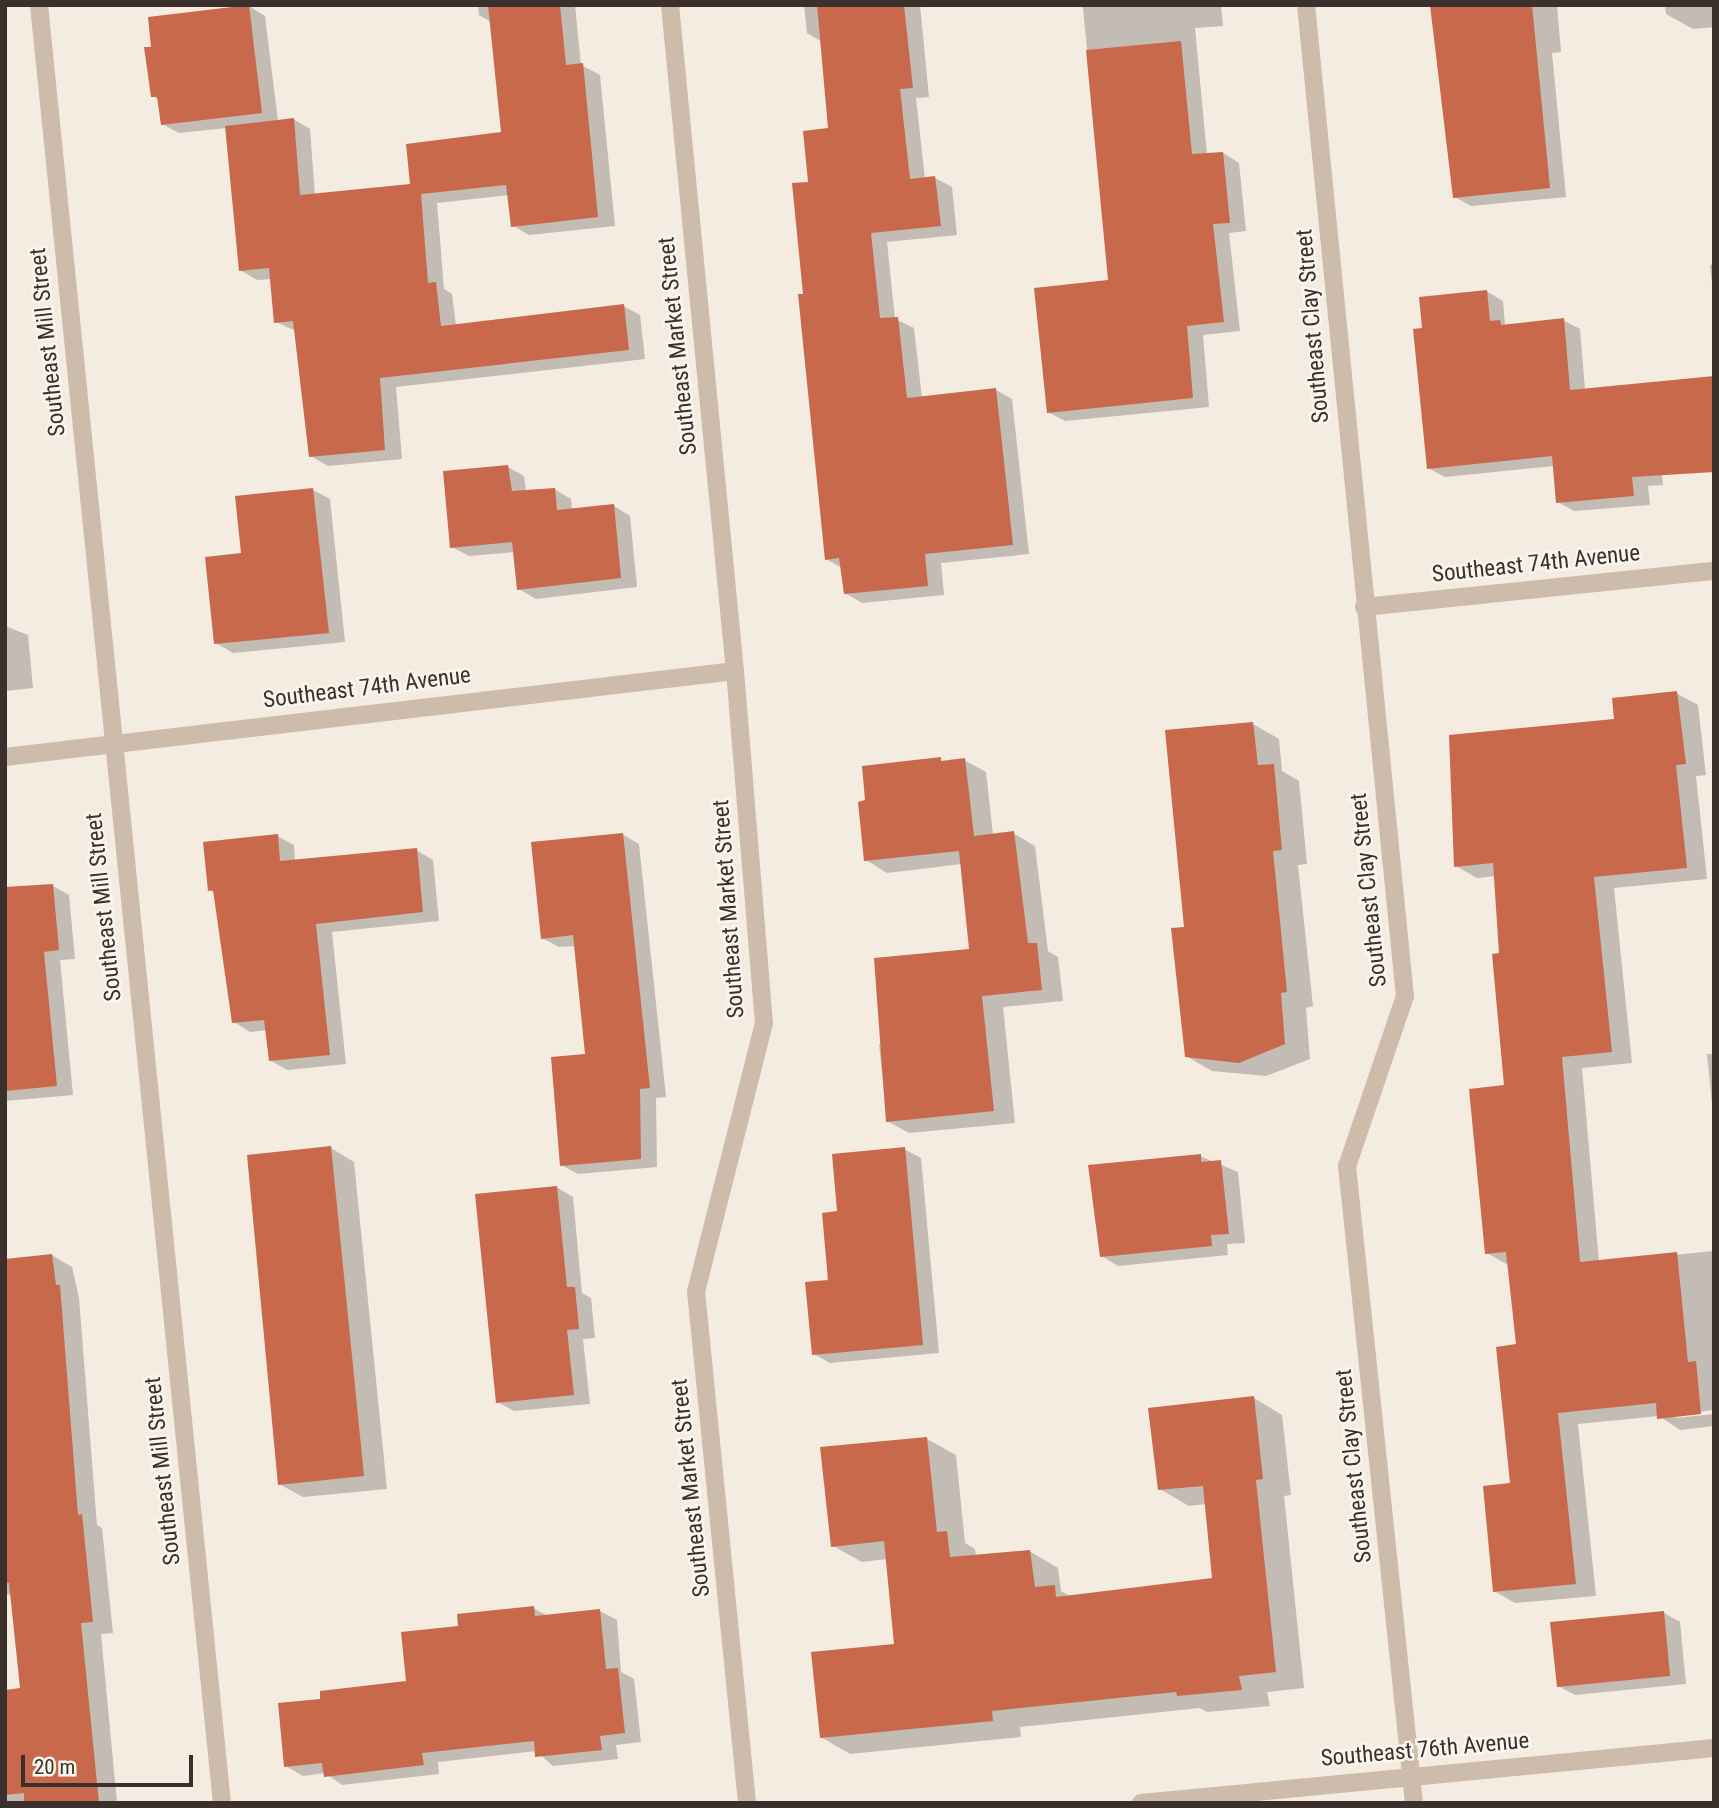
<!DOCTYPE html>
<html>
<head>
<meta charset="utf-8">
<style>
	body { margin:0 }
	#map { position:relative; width:1719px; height:1808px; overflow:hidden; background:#f4ebe1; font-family:"Roboto Condensed",sans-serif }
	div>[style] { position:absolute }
	.shadow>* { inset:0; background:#0003 }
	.building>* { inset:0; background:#c8694b }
	.street>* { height:18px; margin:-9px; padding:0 9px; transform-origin:9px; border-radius:9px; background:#cdbbac }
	span { translate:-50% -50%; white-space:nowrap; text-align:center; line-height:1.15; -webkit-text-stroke:5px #fbf5ee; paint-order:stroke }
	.street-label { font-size:23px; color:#3b302b }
	.frame { position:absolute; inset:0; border:7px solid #3b302b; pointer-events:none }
	.scale { position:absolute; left:21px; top:1755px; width:172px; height:32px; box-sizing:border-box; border:4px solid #3b302b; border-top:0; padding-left:9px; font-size:21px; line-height:24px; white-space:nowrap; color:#3b302b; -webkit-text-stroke:5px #fbf5ee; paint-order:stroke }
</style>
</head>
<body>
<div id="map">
	<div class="shadow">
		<i style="clip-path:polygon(478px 5px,575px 5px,581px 65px,600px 75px,615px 226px,529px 235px,512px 225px,509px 195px,437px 203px,444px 289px,452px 294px,456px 326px,623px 306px,640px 315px,645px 359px,396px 387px,402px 459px,328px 466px,311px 456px,296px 331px,276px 322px,272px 279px,257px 280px,240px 270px,227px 128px,179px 133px,162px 124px,159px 100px,153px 96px,153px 48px,249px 6px,265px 16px,278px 121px,293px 119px,310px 129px,315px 195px,412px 185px,503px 133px,491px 22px,479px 15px)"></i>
		<i style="clip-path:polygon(804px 5px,920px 5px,929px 97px,916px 98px,925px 179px,935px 178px,952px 187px,957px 235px,887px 242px,895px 319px,914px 328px,922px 398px,996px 390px,1012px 399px,1029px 554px,941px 563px,944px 595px,862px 603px,845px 593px,842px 568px,826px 559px,805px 295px,810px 183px,830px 130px,822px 42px,807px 33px)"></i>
		<i style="clip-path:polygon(1079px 5px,1221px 5px,1223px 26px,1195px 28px,1207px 155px,1223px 153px,1239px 163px,1246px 231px,1229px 233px,1240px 331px,1203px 335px,1209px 407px,1065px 421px,1048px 412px,1110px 282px,1083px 8px)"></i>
		<i style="clip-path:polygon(1434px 5px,1557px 5px,1561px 52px,1552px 53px,1566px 197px,1471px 206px,1455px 197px)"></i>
		<i style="clip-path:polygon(1665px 5px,1714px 5px,1714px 27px,1693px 29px,1666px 14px)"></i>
		<i style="clip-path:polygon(1714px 264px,1714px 302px,1710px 265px)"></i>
		<i style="clip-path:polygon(1486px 291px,1503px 301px,1505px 325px,1563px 320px,1580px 329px,1585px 390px,1654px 395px,1663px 485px,1648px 486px,1650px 505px,1574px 511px,1558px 502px,1554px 466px,1445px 477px,1428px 468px,1424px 330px)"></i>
		<i style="clip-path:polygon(508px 467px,524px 476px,526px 491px,554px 489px,571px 499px,572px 510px,614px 506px,630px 516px,637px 587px,536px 599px,519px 589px,515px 552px,469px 556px,452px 547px)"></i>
		<i style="clip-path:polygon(313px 490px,330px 499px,345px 642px,233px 653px,216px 643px,243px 555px)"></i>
		<i style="clip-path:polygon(5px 626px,28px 635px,33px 688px,5px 691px)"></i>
		<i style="clip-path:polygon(1676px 693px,1698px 705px,1706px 775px,1696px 776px,1707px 879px,1614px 888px,1632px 1063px,1582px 1068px,1599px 1262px,1714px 1251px,1714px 1410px,1676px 1415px,1676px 1418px,1714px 1414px,1714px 1426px,1680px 1430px,1659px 1416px,1578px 1424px,1596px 1596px,1515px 1603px,1494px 1591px,1512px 1485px,1518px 1346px,1508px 1265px,1487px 1253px,1506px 1087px,1496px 876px,1477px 878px,1456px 866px,1616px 720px)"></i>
		<i style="clip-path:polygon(1253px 724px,1279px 739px,1282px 771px,1299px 781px,1307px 864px,1298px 865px,1313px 1006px,1306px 1008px,1310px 1059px,1266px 1076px,1212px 1071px,1186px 1056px,1186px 929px)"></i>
		<i style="clip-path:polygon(964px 760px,986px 772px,993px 835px,1013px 833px,1035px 846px,1048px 951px,1058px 957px,1063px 1001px,1003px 1007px,1015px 1123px,909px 1133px,887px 1121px,879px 1044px,885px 1043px,971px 951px,962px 864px,887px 873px,866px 860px)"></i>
		<i style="clip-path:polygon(622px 834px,639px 844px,666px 1097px,656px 1098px,657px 1167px,578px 1174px,561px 1165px,587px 1055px,576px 946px,559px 947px,542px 938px)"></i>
		<i style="clip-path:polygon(277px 836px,294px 845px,295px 861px,416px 850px,433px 860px,439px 921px,332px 932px,346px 1064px,287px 1070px,270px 1060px,267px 1030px,250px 1032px,234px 1022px,216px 894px,209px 890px)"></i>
		<i style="clip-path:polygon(53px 886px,69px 895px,75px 959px,60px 960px,73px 1095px,5px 1101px,5px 891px)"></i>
		<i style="clip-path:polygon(1707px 1054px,1714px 1054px,1714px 1113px,1713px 1113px)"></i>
		<i style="clip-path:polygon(331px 1148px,354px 1162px,387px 1489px,303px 1497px,279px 1484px)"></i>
		<i style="clip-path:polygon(904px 1149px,921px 1158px,939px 1353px,830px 1363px,814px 1354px,839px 1213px)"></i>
		<i style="clip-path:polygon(1200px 1156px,1238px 1172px,1245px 1243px,1227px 1244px,1228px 1255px,1118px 1266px,1102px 1256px)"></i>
		<i style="clip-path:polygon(556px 1187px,573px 1197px,582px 1293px,591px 1298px,595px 1338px,583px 1339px,590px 1404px,514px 1411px,498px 1402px)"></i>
		<i style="clip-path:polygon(52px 1255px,72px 1267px,79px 1298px,97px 1525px,102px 1528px,113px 1633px,101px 1634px,117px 1803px,5px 1803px,5px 1725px,22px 1690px,12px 1595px,5px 1594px,5px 1524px)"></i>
		<i style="clip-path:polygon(1254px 1398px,1282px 1415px,1291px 1495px,1284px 1496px,1304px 1688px,1267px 1692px,1270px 1706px,1207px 1712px,1200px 1708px,1020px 1727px,1021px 1737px,850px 1754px,821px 1737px,896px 1646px,887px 1559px,862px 1562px,833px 1546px,927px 1439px,956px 1455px,965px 1543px,975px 1549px,976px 1557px,1029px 1551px,1058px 1568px,1061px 1591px,1072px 1597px,1214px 1580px,1206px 1504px,1189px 1506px,1160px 1489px)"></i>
		<i style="clip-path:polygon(533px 1608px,548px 1616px,600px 1611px,617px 1620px,621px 1672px,634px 1679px,641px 1742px,616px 1745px,618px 1759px,553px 1766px,536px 1751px,438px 1762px,439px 1774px,342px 1785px,325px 1773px,303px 1776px,286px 1766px,322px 1700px,408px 1682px,460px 1628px)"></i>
		<i style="clip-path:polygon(1664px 1613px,1680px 1622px,1686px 1684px,1575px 1695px,1558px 1686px)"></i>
	</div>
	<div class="building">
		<i style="clip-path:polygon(249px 5px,262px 113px,161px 125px,157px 97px,151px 97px,144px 47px,151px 47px,148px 17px)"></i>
		<i style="clip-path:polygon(488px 5px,560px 5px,566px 65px,583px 63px,598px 217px,511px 227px,506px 185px,421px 194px,428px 283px,436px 282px,441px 326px,624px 304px,629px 350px,380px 378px,385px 450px,309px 457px,293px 321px,274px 323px,269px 268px,239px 271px,225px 126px,294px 118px,300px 195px,410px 184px,406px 144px,501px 132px)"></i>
		<i style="clip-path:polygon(817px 5px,904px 5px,913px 88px,900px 89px,910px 179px,935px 176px,941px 226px,871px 233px,880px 318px,898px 317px,907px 398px,996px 388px,1013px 545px,925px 554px,928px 586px,844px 594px,839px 558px,825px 560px,798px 294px,803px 294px,792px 183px,808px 182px,803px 131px,828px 128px)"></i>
		<i style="clip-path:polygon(1430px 5px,1532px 5px,1550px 188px,1453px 198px)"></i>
		<i style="clip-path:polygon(1181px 41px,1192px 154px,1223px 152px,1230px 223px,1213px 224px,1224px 322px,1187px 326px,1193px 398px,1047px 413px,1034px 288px,1108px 280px,1086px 50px)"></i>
		<i style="clip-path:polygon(1487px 290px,1490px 321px,1500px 320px,1501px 325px,1564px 318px,1570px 390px,1714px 376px,1714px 472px,1632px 477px,1634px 496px,1556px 503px,1552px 456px,1427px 469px,1413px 329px,1422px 328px,1419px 297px)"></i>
		<i style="clip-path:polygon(508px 465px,512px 491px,555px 488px,557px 510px,614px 504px,621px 578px,517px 590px,512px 542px,450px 548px,443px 471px)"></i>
		<i style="clip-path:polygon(313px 488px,329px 633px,214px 644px,205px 557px,241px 553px,235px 496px)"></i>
		<i style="clip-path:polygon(1677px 691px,1686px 764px,1676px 765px,1687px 868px,1594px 877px,1612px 1052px,1562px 1057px,1580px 1262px,1677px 1252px,1688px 1362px,1696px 1361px,1701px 1414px,1657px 1419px,1656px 1403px,1558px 1413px,1576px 1584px,1493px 1592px,1483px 1486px,1510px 1483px,1496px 1347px,1516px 1344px,1506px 1252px,1485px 1254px,1469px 1089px,1504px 1085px,1492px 954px,1499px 953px,1493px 863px,1454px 867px,1449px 735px,1614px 719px,1612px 698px)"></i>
		<i style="clip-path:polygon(1253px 722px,1258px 765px,1274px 764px,1282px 850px,1273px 851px,1287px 992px,1281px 993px,1285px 1044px,1239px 1063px,1185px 1057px,1171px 928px,1184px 927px,1165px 730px)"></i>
		<i style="clip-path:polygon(941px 757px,941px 761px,965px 758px,974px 836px,1014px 831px,1028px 943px,1037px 943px,1042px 990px,982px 996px,994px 1111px,886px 1122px,874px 958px,969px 949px,959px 851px,864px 861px,858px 802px,865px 800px,862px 766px)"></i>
		<i style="clip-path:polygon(623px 833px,650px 1088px,640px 1089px,641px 1159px,560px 1166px,551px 1057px,585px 1054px,573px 935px,541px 939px,531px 842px)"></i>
		<i style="clip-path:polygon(278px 834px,280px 861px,417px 848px,423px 912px,316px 924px,330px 1055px,269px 1061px,264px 1020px,232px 1023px,213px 890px,208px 891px,203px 842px)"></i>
		<i style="clip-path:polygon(53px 884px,59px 950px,44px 952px,57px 1086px,5px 1091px,5px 887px)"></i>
		<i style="clip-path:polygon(331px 1146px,364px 1476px,278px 1485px,247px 1155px)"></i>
		<i style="clip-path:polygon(905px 1147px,923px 1345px,812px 1355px,805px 1282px,828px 1280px,822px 1213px,837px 1211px,832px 1154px)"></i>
		<i style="clip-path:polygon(1201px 1154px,1201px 1162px,1221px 1160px,1229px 1234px,1211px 1235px,1212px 1246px,1100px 1257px,1088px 1165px)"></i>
		<i style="clip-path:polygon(557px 1186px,567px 1287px,575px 1287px,579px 1329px,567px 1330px,574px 1395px,496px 1403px,475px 1194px)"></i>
		<i style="clip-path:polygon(52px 1254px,56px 1285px,60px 1285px,78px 1515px,82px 1514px,93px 1622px,81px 1623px,99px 1803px,24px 1803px,24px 1793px,5px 1795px,5px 1690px,20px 1688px,9px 1583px,5px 1583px,5px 1259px)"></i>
		<i style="clip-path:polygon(1254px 1396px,1263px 1479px,1256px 1480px,1276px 1672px,1239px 1676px,1242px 1690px,1177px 1696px,1176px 1692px,992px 1711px,993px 1721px,820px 1738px,811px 1652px,894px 1644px,884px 1541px,831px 1547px,820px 1447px,927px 1437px,937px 1532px,947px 1531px,950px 1557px,1030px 1550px,1035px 1587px,1055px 1585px,1056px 1597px,1212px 1578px,1203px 1486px,1158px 1490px,1148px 1408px)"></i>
		<i style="clip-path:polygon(534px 1606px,535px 1616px,600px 1609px,606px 1669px,618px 1668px,625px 1733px,600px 1736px,602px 1750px,535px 1757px,534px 1741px,422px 1753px,424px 1765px,324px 1777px,322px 1763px,284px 1767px,278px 1703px,320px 1699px,320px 1691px,406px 1681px,401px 1632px,458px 1626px,457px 1614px)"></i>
		<i style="clip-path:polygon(1664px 1611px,1670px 1676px,1557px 1687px,1550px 1622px)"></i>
	</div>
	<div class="street">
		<i style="left:39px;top:5px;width:1807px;rotate:84.19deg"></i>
		<i style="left:670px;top:5px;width:669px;rotate:84.43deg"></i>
		<i style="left:735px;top:671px;width:353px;rotate:85.3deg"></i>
		<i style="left:764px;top:1023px;width:276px;rotate:104.2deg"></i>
		<i style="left:696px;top:1291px;width:515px;rotate:84.31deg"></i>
		<i style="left:1306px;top:5px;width:996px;rotate:84.3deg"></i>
		<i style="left:1405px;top:996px;width:180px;rotate:108.8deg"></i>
		<i style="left:1347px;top:1166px;width:641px;rotate:84deg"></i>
		<i style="left:1364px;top:607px;width:352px;rotate:-5.9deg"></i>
		<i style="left:5px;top:757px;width:735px;rotate:-6.72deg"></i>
		<i style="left:1141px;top:1803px;width:576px;rotate:-5.48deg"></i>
	</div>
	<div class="street-label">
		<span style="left:1313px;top:326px;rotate:-95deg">Southeast Clay Street</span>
		<span style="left:48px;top:342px;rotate:-96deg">Southeast Mill Street</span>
		<span style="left:678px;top:346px;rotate:-96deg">Southeast Market Street</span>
		<span style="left:1536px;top:564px;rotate:-6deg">Southeast 74th Avenue</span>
		<span style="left:367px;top:688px;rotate:-7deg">Southeast 74th Avenue</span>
		<span style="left:1369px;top:890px;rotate:-96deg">Southeast Clay Street</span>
		<span style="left:104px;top:907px;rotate:-96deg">Southeast Mill Street</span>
		<span style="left:729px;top:909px;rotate:-94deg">Southeast Market Street</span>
		<span style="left:1354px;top:1466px;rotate:-96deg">Southeast Clay Street</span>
		<span style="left:163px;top:1471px;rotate:-96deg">Southeast Mill Street</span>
		<span style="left:691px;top:1488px;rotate:-96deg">Southeast Market Street</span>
		<span style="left:1425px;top:1750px;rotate:-5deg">Southeast 76th Avenue</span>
	</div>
	<div class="frame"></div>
	<div class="scale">20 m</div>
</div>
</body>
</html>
